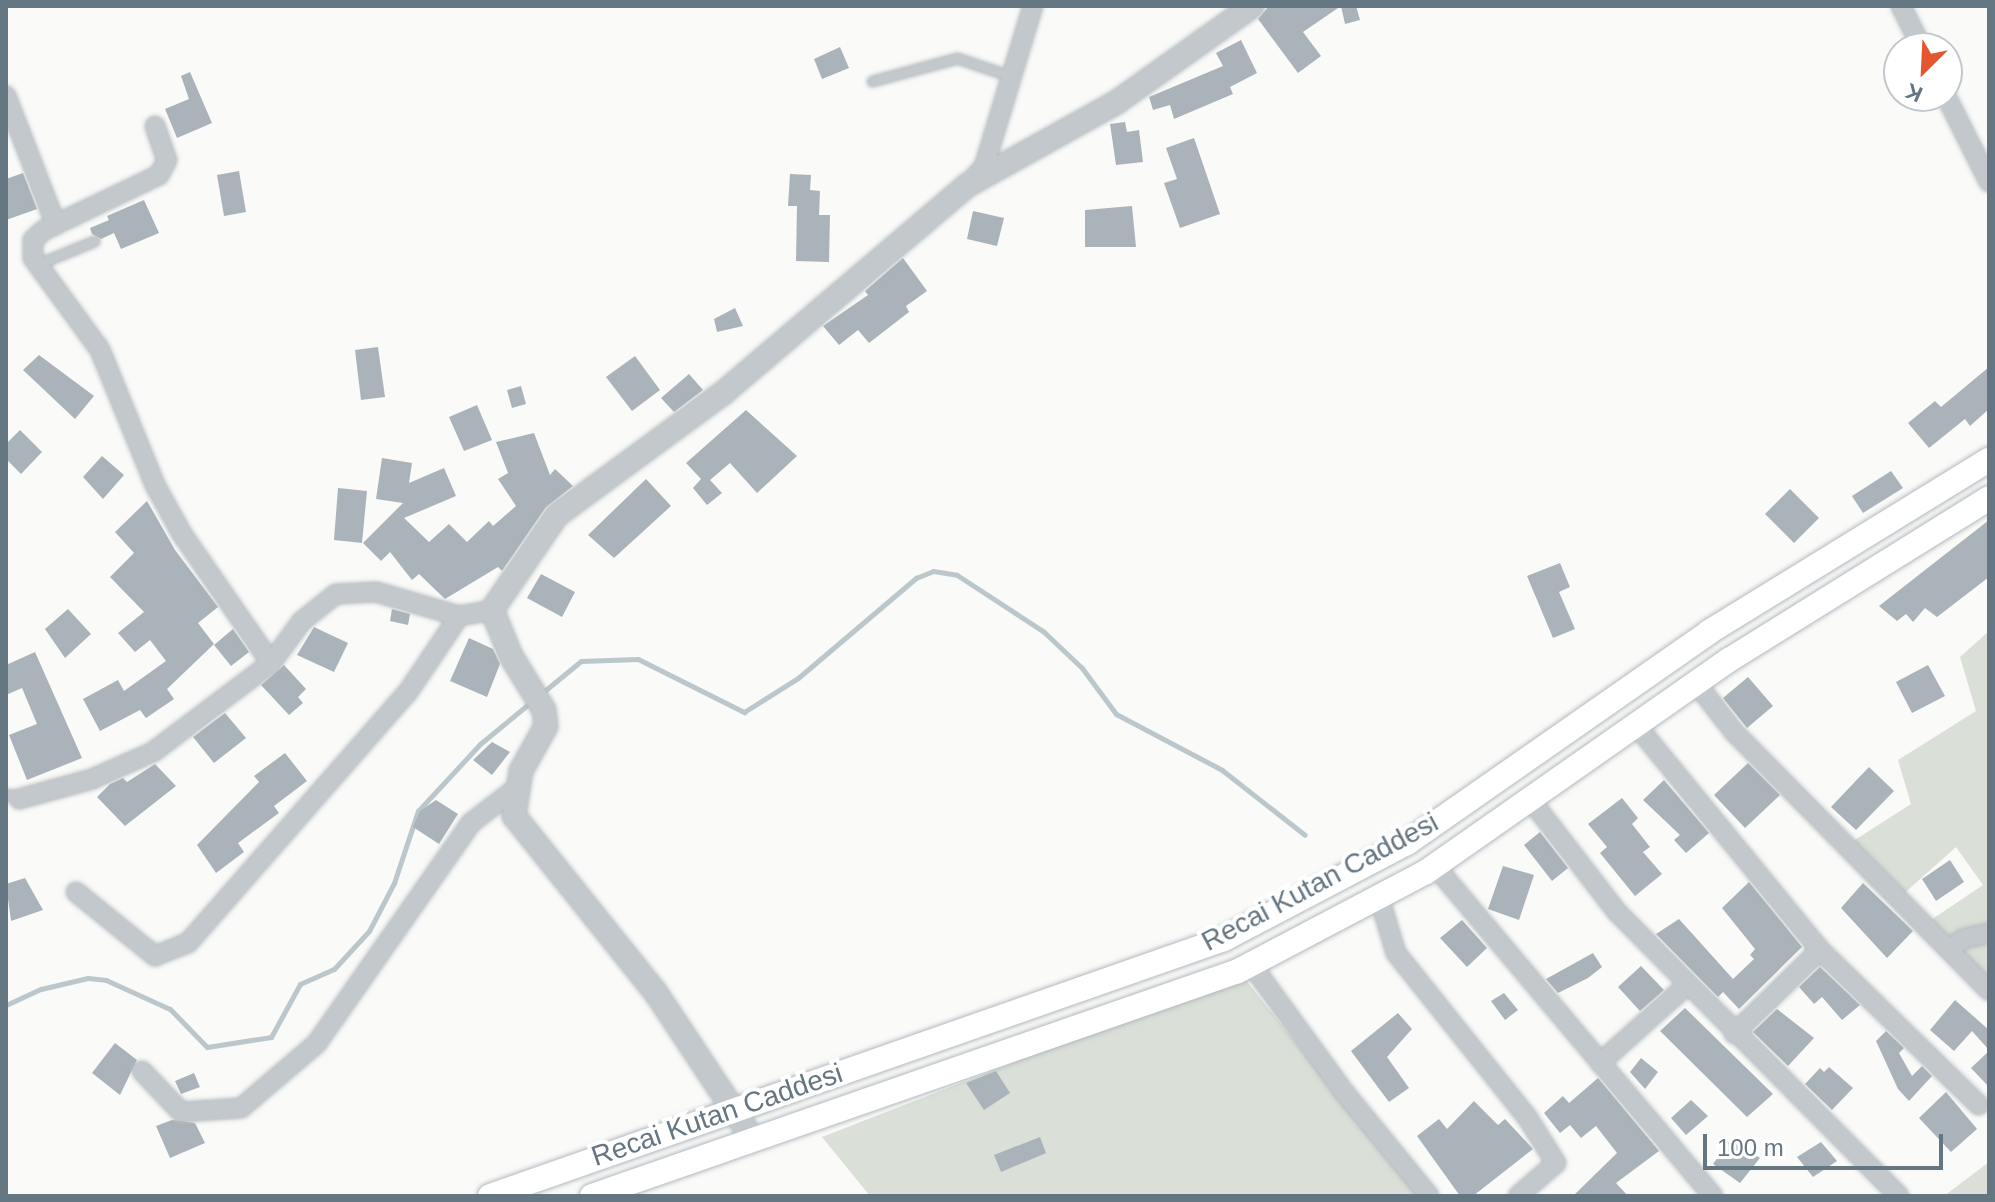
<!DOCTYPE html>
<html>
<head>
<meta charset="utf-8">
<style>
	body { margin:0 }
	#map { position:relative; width:1995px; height:1202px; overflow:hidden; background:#fafaf8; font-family:Helvetica,sans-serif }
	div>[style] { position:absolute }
	.green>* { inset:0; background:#dadfd7 }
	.stream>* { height:5px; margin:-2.5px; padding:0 2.5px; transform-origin:2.5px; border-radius:2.5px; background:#bbc7cb }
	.building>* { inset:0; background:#aab3b9 }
	.roads { filter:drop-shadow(0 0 2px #b3babf) drop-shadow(0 0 2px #b3babf) }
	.service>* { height:9px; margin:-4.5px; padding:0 4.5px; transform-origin:4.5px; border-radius:4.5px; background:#c3c8cc }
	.minor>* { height:18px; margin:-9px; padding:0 9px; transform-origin:9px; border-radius:9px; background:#c3c8cc }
	.tertiary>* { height:22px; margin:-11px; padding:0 11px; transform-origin:11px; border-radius:11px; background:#c3c8cc }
	.secondary>* { height:24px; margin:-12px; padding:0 12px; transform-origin:12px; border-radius:12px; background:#fff }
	span { translate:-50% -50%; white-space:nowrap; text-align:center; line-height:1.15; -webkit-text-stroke:8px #fff; paint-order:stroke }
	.street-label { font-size:28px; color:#657683 }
	.frame { position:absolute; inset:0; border:8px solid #657683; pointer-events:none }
	.north { position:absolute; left:1883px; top:32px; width:80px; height:80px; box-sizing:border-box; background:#fff; border:2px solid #c1c8cd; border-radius:50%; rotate:204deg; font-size:22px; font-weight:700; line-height:32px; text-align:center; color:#657683 }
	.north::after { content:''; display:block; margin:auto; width:28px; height:36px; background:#e4572e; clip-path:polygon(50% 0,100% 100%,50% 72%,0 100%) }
	.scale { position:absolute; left:1703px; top:1134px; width:240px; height:36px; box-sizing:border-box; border:4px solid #657683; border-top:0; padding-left:10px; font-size:24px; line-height:28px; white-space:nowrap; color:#657683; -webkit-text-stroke:6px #fff; paint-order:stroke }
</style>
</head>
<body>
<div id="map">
	<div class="green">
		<i style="clip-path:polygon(1989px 631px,1989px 993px,1925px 924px,1983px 885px,1956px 847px,1899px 898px,1847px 845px,1911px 804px,1898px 760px,1976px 711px,1960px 657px)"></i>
		<i style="clip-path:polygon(1241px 974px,1418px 1196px,870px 1196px,822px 1137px)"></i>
		<i style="clip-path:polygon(1989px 1162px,1989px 1196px,1944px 1196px)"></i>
	</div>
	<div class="stream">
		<i style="left:542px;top:693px;width:50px;rotate:-39.4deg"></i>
		<i style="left:581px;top:661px;width:57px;rotate:-2deg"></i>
		<i style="left:638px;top:659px;width:119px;rotate:26.6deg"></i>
		<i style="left:744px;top:712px;width:64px;rotate:-32.2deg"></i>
		<i style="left:798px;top:678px;width:155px;rotate:-40.3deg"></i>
		<i style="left:916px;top:578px;width:18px;rotate:-22deg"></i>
		<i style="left:933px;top:571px;width:24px;rotate:9deg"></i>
		<i style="left:957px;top:575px;width:104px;rotate:33.2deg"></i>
		<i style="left:1044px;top:632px;width:52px;rotate:43.5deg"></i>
		<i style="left:1082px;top:668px;width:57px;rotate:53.5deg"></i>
		<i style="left:1116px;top:714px;width:120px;rotate:27.8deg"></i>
		<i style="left:1222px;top:770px;width:105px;rotate:38.1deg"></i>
		<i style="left:6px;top:1005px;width:38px;rotate:-25deg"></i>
		<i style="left:41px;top:989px;width:48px;rotate:-13.2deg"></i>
		<i style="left:88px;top:978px;width:18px;rotate:6deg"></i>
		<i style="left:106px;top:980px;width:70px;rotate:24.4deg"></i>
		<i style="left:170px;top:1009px;width:53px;rotate:45.8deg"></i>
		<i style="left:207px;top:1047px;width:65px;rotate:-8.9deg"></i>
		<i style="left:271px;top:1037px;width:60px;rotate:-61.3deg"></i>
		<i style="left:300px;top:984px;width:37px;rotate:-24deg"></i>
		<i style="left:334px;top:969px;width:52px;rotate:-47.4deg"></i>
		<i style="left:369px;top:931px;width:54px;rotate:-62.5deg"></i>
		<i style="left:394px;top:883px;width:76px;rotate:-71.6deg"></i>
		<i style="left:418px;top:811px;width:91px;rotate:-47.2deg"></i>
		<i style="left:480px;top:744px;width:66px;rotate:-39.5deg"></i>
	</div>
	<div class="building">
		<i style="clip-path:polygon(1269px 6px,1356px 6px,1360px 20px,1345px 24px,1341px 6px,1303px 32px,1321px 56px,1298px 73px,1258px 19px)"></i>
		<i style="clip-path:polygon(1241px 40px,1257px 73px,1230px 87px,1233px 94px,1174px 119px,1170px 105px,1153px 110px,1149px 97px,1223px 66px,1216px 53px)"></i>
		<i style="clip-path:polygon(840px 47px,849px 68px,822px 79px,814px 59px)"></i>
		<i style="clip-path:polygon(190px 72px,212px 123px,177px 138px,165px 109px,189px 99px,181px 76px)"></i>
		<i style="clip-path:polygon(1125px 122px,1127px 132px,1139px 130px,1143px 162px,1116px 165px,1110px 124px)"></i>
		<i style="clip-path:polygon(1194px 138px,1220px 214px,1180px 228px,1164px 183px,1177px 179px,1166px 148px)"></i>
		<i style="clip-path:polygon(239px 171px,246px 212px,224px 216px,217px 175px)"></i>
		<i style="clip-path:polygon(23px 173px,37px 209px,6px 220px,6px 179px)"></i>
		<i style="clip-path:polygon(790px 174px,811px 175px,810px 190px,820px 191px,819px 215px,830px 215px,829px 262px,796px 261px,797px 206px,788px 206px)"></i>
		<i style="clip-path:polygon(144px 200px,159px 233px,121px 249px,114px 233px,101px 239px,92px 234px,90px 228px,109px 220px,107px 216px)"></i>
		<i style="clip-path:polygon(1132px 206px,1136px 247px,1085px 247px,1085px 210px)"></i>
		<i style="clip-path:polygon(973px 211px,1004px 218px,997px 246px,967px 239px)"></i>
		<i style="clip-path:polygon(903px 258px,927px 291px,906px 306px,909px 312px,869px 343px,858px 330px,839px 345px,823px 326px,868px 295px,865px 291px)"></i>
		<i style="clip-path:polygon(735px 308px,743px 326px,717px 332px,714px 319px)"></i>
		<i style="clip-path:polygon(378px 347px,385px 397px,361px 400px,355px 350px)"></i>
		<i style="clip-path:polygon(39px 355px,94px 396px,75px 419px,23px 370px)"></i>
		<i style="clip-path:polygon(635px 356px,660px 390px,632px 411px,606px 377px)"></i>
		<i style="clip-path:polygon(1989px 367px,1989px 409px,1970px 426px,1965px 419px,1929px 448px,1908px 423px,1935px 401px,1941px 407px)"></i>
		<i style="clip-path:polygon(689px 374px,703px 390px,674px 412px,661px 398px)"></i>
		<i style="clip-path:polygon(521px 386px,526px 404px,512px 408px,507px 390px)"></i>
		<i style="clip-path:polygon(477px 405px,492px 440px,464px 451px,449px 417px)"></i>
		<i style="clip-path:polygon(746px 410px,797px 456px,757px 493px,730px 463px,710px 480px,722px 493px,707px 505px,693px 488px,701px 479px,686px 463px)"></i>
		<i style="clip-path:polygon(20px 430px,42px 452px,21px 474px,6px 459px,6px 444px)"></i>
		<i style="clip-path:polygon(534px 433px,550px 475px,555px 469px,573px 486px,546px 507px,502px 571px,498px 567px,445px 599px,419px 574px,412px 580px,390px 552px,381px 561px,363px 543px,403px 503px,376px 499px,382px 458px,412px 463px,409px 483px,444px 468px,456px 496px,404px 518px,429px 542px,449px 524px,467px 542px,489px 521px,493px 526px,516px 506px,498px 479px,508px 473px,496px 442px)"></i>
		<i style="clip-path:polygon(102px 456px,124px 475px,103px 499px,83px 477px)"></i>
		<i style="clip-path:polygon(1891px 471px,1903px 488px,1863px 513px,1852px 496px)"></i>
		<i style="clip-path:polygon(646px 479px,671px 506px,614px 558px,588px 535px)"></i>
		<i style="clip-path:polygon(338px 488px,367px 491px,362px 543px,334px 540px)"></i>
		<i style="clip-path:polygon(1790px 489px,1819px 518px,1794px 543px,1765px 514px)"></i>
		<i style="clip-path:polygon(147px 501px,175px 550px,218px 607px,198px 623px,214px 644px,167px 689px,174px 699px,146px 718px,140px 710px,100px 731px,83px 699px,118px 680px,124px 691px,166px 661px,150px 640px,135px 652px,118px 633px,144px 612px,110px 577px,134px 553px,115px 532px)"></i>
		<i style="clip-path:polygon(1989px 520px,1989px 577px,1937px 617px,1925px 608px,1913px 622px,1906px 614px,1897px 621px,1879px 606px)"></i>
		<i style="clip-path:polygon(1560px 563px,1570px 587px,1559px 592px,1575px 629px,1553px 638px,1527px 576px)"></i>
		<i style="clip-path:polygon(541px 574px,575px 592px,562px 617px,527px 598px)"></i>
		<i style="clip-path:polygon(68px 609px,91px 634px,65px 658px,45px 629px)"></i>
		<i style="clip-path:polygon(392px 609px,410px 614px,408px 625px,390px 621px)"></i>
		<i style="clip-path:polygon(314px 627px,348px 643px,334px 672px,297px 655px)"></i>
		<i style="clip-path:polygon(233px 629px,249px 652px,231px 666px,214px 645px)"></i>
		<i style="clip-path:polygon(469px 638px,493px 649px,500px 664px,487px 697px,450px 681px)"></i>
		<i style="clip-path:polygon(35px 652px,82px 758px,27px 780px,9px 735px,37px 724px,22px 688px,6px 695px,6px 665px)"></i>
		<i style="clip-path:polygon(284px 665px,306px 689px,298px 697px,303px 703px,289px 715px,261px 685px)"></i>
		<i style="clip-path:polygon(1928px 665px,1945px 696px,1912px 713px,1896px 682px)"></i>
		<i style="clip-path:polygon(1748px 677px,1773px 706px,1747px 728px,1723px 698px)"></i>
		<i style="clip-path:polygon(225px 713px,246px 738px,214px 763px,193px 737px)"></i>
		<i style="clip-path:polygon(492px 742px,510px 752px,492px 775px,473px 760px)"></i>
		<i style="clip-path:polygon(285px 753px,307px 781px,274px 806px,279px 813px,238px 843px,244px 852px,216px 873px,197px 845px,259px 782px,254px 776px)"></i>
		<i style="clip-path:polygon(1748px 763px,1780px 795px,1745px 828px,1714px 795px)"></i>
		<i style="clip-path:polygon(155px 764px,176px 786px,125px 826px,97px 797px,110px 784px,123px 778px,127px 782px)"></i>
		<i style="clip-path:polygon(1869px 767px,1894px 791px,1856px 830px,1831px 807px)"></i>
		<i style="clip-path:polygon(1664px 780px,1709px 833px,1686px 853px,1674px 840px,1680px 835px,1643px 800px)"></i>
		<i style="clip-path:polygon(1622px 798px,1638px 818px,1632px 824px,1650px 847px,1643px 852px,1662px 874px,1635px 896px,1600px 853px,1607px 847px,1588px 824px)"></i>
		<i style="clip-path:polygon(436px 800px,458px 814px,439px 844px,413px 827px,420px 811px)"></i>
		<i style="clip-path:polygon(1540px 832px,1568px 868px,1552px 881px,1524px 845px)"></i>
		<i style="clip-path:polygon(1950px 860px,1964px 882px,1936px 901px,1922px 879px)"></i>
		<i style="clip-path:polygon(1503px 866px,1534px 875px,1519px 920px,1488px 909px)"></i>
		<i style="clip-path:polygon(25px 878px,43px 910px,11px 921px,6px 884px)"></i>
		<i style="clip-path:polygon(1749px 882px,1802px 947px,1739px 1009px,1723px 992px,1718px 997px,1656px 934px,1679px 919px,1733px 979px,1754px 959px,1750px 955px,1755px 949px,1722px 908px)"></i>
		<i style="clip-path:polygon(1863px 883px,1913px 931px,1887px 958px,1841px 908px)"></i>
		<i style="clip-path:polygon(1462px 920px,1487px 948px,1467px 967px,1440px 938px)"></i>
		<i style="clip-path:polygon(1593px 953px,1602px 967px,1588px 978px,1558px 993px,1546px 979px)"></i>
		<i style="clip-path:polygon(1641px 966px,1664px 990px,1640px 1011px,1618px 987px)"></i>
		<i style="clip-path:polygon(1820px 967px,1860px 1005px,1842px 1020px,1822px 997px,1814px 1004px,1799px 987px)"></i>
		<i style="clip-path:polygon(1504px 993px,1518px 1010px,1505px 1020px,1491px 1001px)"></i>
		<i style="clip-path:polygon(1955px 1000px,1989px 1030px,1989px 1050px,1972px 1031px,1954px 1051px,1930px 1030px)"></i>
		<i style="clip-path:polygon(1685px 1008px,1773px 1094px,1747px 1117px,1660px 1031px)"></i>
		<i style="clip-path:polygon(1777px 1009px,1814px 1038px,1788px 1066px,1753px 1032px)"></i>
		<i style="clip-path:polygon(1398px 1013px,1412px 1029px,1387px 1057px,1409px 1088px,1389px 1102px,1351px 1051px)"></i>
		<i style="clip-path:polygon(1886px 1031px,1904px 1048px,1899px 1053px,1912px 1076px,1922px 1066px,1932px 1076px,1909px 1101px,1898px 1089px,1876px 1041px)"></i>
		<i style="clip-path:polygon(115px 1043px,137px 1060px,120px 1095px,92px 1073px)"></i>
		<i style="clip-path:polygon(1989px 1051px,1989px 1087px,1971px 1068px)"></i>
		<i style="clip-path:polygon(1641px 1058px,1658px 1072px,1645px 1089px,1630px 1072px)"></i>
		<i style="clip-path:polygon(1829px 1067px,1853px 1088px,1832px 1110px,1805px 1084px,1820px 1068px,1824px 1072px)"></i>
		<i style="clip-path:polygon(996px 1071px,1010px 1093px,984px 1110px,966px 1083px)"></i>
		<i style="clip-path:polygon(194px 1073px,200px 1087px,181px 1094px,175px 1081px)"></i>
		<i style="clip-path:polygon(1598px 1078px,1659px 1151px,1616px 1183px,1628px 1196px,1573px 1196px,1617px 1153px,1596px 1126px,1581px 1138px,1570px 1125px,1560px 1133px,1544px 1113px,1563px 1096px,1569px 1103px)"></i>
		<i style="clip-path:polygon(1946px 1092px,1977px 1129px,1951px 1152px,1919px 1118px)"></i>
		<i style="clip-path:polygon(1691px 1100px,1708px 1116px,1686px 1135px,1671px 1118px)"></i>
		<i style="clip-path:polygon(1474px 1101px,1498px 1125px,1505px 1119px,1533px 1149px,1473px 1196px,1460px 1196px,1417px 1136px,1439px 1119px,1447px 1129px)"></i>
		<i style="clip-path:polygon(172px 1120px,195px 1123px,205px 1143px,170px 1158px,156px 1126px)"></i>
		<i style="clip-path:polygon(1040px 1137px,1046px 1153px,1001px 1172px,994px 1155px)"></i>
		<i style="clip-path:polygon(1731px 1139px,1760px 1158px,1740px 1183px,1713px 1164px)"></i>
		<i style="clip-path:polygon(1821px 1142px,1837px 1161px,1813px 1177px,1797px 1157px)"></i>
	</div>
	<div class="roads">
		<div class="service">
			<i style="left:872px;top:81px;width:88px;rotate:-15.1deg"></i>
			<i style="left:957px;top:58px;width:56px;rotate:18.8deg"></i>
			<i style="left:38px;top:264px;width:61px;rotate:-22.3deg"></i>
			<i style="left:6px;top:795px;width:3px;rotate:-18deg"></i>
		</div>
		<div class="minor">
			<i style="left:1901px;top:6px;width:47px;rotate:63.4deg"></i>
			<i style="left:6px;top:96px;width:138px;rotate:68.8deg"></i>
			<i style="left:1946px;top:96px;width:96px;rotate:63.4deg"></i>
			<i style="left:155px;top:126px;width:36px;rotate:71deg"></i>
			<i style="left:167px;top:160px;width:17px;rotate:118deg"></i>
			<i style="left:159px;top:175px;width:127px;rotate:154.4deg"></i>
			<i style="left:44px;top:230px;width:15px;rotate:138deg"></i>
			<i style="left:33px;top:240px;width:18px;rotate:90deg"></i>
			<i style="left:33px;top:258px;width:114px;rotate:53.9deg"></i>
			<i style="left:100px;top:350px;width:146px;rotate:67.8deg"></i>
			<i style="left:155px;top:485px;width:56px;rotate:61.1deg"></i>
			<i style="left:182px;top:534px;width:157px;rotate:55.4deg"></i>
			<i style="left:970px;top:182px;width:21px;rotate:-47deg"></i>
			<i style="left:984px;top:167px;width:168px;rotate:-73.1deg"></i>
			<i style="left:1696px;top:683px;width:62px;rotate:52.2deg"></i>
			<i style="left:1734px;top:732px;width:363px;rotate:45.4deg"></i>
			<i style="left:1636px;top:725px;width:291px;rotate:50.7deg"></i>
			<i style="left:1820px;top:950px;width:120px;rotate:135.7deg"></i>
			<i style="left:19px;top:799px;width:76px;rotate:-15.3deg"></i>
			<i style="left:92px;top:779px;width:67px;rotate:-23.9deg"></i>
			<i style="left:153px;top:752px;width:148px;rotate:-37deg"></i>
			<i style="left:271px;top:663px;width:52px;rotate:-53.6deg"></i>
			<i style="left:302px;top:621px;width:43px;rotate:-38.5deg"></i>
			<i style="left:336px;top:594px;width:40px;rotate:-2.9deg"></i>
			<i style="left:376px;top:592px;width:86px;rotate:16.1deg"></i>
			<i style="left:459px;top:616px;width:34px;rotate:-10deg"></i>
			<i style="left:1530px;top:799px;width:143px;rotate:52.4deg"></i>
			<i style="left:1617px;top:912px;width:400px;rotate:45.2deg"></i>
			<i style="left:1435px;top:866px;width:431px;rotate:49.9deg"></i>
			<i style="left:76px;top:892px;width:102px;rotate:39deg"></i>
			<i style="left:155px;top:956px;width:35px;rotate:-22deg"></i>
			<i style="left:188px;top:943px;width:334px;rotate:-48.8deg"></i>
			<i style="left:408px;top:692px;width:92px;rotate:-56.1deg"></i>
			<i style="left:1379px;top:897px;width:59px;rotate:73.1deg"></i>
			<i style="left:1396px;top:953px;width:210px;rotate:51.4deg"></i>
			<i style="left:1527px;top:1117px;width:54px;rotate:57.8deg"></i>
			<i style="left:1556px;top:1163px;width:50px;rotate:139deg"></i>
			<i style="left:1951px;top:948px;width:15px;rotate:-37deg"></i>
			<i style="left:1963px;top:939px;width:27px;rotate:-13deg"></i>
			<i style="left:1820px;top:950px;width:222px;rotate:44.3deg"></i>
			<i style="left:1251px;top:964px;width:158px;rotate:54deg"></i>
			<i style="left:1344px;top:1092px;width:134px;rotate:50.7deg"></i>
			<i style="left:1600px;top:1063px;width:117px;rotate:-41.9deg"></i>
			<i style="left:142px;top:1071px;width:57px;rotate:46.4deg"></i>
			<i style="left:181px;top:1112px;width:60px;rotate:-3.8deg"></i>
			<i style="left:241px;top:1108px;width:100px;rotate:-40.5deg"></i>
			<i style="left:317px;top:1043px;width:269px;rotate:-55deg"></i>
			<i style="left:471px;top:823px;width:56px;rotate:-37.7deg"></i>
		</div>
		<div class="tertiary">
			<i style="left:752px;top:1138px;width:174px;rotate:-123.5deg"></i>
			<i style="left:656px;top:993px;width:227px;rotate:-128.7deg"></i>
			<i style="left:514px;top:816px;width:46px;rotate:-81.2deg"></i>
			<i style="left:521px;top:771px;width:51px;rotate:-60.9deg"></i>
			<i style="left:546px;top:726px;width:16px;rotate:-97deg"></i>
			<i style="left:544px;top:710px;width:63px;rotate:-121.4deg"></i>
			<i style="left:511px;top:656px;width:50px;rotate:-112.4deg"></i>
			<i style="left:492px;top:610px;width:115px;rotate:-55.6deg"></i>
			<i style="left:557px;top:515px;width:205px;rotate:-36.3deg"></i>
			<i style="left:722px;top:394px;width:321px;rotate:-40.4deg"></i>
			<i style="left:966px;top:186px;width:173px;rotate:-29.1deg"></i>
			<i style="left:1117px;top:102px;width:166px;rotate:-35.4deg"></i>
		</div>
		<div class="secondary">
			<i style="left:490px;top:1196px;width:778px;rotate:-19.3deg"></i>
			<i style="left:1224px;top:939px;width:207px;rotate:-27.7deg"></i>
			<i style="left:1407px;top:843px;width:368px;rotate:-34.9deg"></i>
			<i style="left:1709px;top:632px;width:329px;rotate:-31.6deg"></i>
			<i style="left:592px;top:1196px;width:684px;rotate:-19.2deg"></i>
			<i style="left:1238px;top:971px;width:212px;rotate:-27.8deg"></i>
			<i style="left:1426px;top:872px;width:370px;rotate:-35deg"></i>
			<i style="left:1729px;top:660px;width:306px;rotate:-31.9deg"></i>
		</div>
	</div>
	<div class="street-label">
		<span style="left:1320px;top:882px;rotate:-28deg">Recai Kutan Caddesi</span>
		<span style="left:717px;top:1115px;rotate:-19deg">Recai Kutan Caddesi</span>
	</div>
	<div class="frame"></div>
	<div class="north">K</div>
	<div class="scale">100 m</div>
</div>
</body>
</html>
